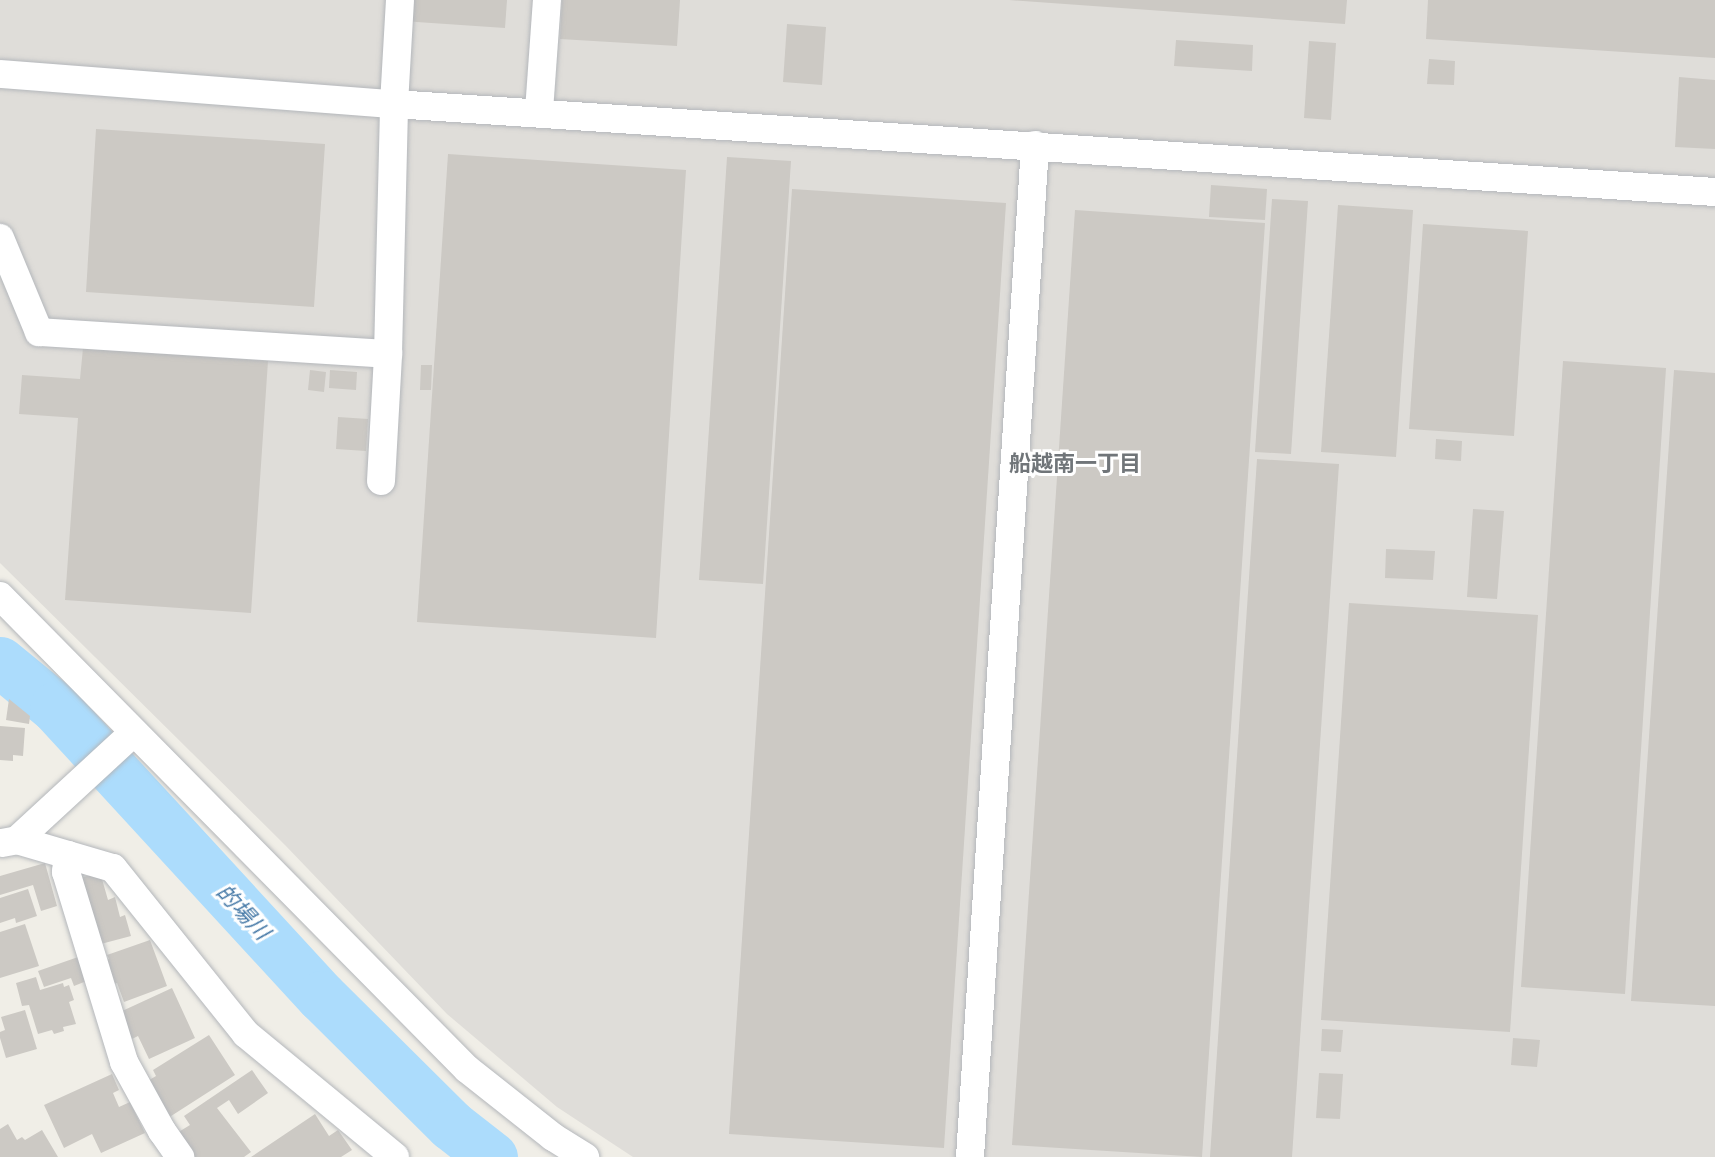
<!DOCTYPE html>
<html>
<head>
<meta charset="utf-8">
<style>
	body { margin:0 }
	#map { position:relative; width:1715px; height:1157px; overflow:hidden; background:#f0eee7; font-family:"PT Sans Narrow","Noto Sans JP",sans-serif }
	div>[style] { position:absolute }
	.industrial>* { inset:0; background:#dfddd9 }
	.river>* { height:51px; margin:-25.5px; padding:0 25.5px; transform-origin:25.5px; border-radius:25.5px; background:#acdcfc }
	.building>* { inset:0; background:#ccc9c4 }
	.roads { filter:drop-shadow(0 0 2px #b4b7bb) drop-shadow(0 0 2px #b4b7bb) }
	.minor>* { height:28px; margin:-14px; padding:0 14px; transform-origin:14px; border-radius:14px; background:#fff }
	span { translate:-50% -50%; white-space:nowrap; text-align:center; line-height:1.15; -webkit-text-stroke:6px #fff; paint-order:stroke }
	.neighbourhood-label { font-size:22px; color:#707579; font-weight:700 }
	.water-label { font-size:22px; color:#4478a6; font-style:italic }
</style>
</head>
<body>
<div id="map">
	<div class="industrial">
		<i style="clip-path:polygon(0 0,1715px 0,1715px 1157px,633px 1157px,557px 1107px,447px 1014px,285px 845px,0 563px)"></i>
	</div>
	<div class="river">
		<i style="left:0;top:662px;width:71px;rotate:39.3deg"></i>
		<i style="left:55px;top:707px;width:393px;rotate:47.4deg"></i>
		<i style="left:321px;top:996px;width:183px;rotate:44.8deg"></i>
		<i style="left:451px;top:1125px;width:52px;rotate:38deg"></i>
	</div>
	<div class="building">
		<i style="clip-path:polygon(404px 0,507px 0,505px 28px,402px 21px)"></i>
		<i style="clip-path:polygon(562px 0,680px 0,677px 46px,560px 39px)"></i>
		<i style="clip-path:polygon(1009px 0,1347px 0,1345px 24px)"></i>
		<i style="clip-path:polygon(1428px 0,1715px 0,1715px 58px,1426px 39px)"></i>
		<i style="clip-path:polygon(787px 24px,826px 27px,822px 85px,783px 82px)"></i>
		<i style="clip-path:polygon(1176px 40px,1253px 45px,1252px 71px,1174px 66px)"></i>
		<i style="clip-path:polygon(1309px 41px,1336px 43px,1331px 120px,1304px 118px)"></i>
		<i style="clip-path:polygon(1429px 59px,1455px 61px,1454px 85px,1427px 84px)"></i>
		<i style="clip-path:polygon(1679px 77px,1715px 80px,1715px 149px,1675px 147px)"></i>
		<i style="clip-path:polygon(96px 129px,325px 144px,314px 307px,86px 292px)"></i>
		<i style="clip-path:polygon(448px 154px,686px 170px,656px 638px,417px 622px)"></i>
		<i style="clip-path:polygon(727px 157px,791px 161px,763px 584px,699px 580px)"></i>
		<i style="clip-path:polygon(1211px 185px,1267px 189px,1265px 220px,1209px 217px)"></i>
		<i style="clip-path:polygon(792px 189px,1006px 203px,944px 1148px,729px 1134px)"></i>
		<i style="clip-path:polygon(1272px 199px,1308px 201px,1291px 454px,1255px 452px)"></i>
		<i style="clip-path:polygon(1338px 205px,1413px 210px,1396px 457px,1321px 452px)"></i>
		<i style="clip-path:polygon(1075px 210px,1265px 223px,1202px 1157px,1012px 1145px)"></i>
		<i style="clip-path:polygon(1423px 224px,1528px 231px,1514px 436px,1409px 429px)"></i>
		<i style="clip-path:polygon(83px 348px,268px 361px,251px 613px,65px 600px,78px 418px,19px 414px,22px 375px,80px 379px)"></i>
		<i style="clip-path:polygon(1563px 361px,1666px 368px,1625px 994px,1521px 987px)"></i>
		<i style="clip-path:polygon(421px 365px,432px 365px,431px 390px,420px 390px)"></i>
		<i style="clip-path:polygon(310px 370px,326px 372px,324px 392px,308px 390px)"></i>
		<i style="clip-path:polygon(330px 370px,357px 372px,356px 390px,329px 388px)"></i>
		<i style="clip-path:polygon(1674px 370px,1715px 373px,1715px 1006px,1631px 1001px)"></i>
		<i style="clip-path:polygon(338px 417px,368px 419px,366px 451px,336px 449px)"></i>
		<i style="clip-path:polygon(1436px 439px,1462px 441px,1461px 461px,1435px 459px)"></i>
		<i style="clip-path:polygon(1257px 459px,1339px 464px,1292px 1157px,1210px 1157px)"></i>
		<i style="clip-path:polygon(1473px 509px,1504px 511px,1497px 599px,1467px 597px)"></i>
		<i style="clip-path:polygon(1386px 549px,1435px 551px,1433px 580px,1385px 578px)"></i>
		<i style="clip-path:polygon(1349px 603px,1538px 615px,1510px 1032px,1321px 1020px)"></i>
		<i style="clip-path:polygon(9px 699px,30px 716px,29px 724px,6px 720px)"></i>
		<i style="clip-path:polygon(0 726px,25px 728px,23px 756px,13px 755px,13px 761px,0 760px)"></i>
		<i style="clip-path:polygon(45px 863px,57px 906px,41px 911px,33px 885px,0 895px,0 876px)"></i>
		<i style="clip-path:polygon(100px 872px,108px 900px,115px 897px,120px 917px,125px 915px,131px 936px,97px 945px,77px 879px)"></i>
		<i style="clip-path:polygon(28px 889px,37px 916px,16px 923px,15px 918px,0 923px,0 898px)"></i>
		<i style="clip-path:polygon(25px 924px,39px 966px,0 978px,0 932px)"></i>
		<i style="clip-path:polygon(150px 940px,167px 986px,124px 1002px,117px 983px,112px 985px,103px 961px,109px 959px,107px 955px)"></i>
		<i style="clip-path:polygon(81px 956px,89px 980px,74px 986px,71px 978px,44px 987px,38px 971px)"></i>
		<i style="clip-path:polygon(36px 977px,40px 990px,63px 983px,64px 987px,69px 985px,74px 1000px,69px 1002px,76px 1024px,63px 1027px,64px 1031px,54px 1034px,52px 1030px,38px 1034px,29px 1005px,22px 1006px,16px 983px)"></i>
		<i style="clip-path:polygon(172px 988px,195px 1038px,149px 1059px,138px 1036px,132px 1039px,120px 1012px)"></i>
		<i style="clip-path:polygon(25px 1010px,37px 1049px,6px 1058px,0 1038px,0 1032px,5px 1030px,1px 1017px)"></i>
		<i style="clip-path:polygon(1322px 1029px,1343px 1030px,1341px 1052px,1321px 1051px)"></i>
		<i style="clip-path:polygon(209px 1035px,235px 1075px,168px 1118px,146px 1082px,156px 1076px,153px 1070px)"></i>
		<i style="clip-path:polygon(1513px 1038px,1540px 1040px,1537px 1067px,1511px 1065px)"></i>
		<i style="clip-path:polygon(252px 1070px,268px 1093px,238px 1114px,229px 1100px,217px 1108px,251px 1152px,244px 1157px,187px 1157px,177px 1133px,190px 1125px,184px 1116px)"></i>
		<i style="clip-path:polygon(1319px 1073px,1343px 1074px,1340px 1119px,1316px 1118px)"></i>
		<i style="clip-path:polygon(112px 1074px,119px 1090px,113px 1093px,119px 1107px,130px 1102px,145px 1133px,101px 1153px,92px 1134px,64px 1148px,44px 1105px)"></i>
		<i style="clip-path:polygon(315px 1114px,329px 1136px,338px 1130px,352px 1150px,341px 1157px,251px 1157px)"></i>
		<i style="clip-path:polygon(8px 1124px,17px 1140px,22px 1137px,25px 1140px,42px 1130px,58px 1157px,0 1157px,0 1129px)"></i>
	</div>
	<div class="roads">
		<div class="minor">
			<i style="left:0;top:74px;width:395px;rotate:4.4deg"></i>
			<i style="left:394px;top:104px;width:1324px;rotate:3.81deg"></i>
			<i style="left:539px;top:111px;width:111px;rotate:-85.9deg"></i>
			<i style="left:0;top:238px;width:102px;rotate:67.5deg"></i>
			<i style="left:39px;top:332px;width:350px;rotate:3.6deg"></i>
			<i style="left:381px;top:481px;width:127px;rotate:-86.8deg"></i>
			<i style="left:388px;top:354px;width:250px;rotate:-88.6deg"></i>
			<i style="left:394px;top:104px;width:104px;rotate:-86.7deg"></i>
			<i style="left:0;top:596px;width:665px;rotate:45.37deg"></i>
			<i style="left:467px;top:1069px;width:110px;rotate:38.3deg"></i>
			<i style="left:553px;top:1137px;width:38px;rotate:32deg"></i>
			<i style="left:17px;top:840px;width:100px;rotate:16.3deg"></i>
			<i style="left:113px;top:868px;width:213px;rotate:51.3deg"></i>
			<i style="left:246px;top:1034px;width:193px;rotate:39.5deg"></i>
			<i style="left:2px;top:843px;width:15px;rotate:-11deg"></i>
			<i style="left:17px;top:840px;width:159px;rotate:-42.7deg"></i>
			<i style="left:68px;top:855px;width:17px;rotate:97deg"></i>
			<i style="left:66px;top:872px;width:199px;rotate:73deg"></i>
			<i style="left:124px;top:1062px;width:79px;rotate:61.2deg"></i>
			<i style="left:162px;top:1131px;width:32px;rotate:55deg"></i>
			<i style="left:970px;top:1157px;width:1014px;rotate:-86.32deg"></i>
		</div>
	</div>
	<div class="neighbourhood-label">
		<span style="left:1075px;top:464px">船越南一丁目</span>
	</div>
	<div class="water-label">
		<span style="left:243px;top:912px;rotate:47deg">的場川</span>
	</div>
</div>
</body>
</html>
